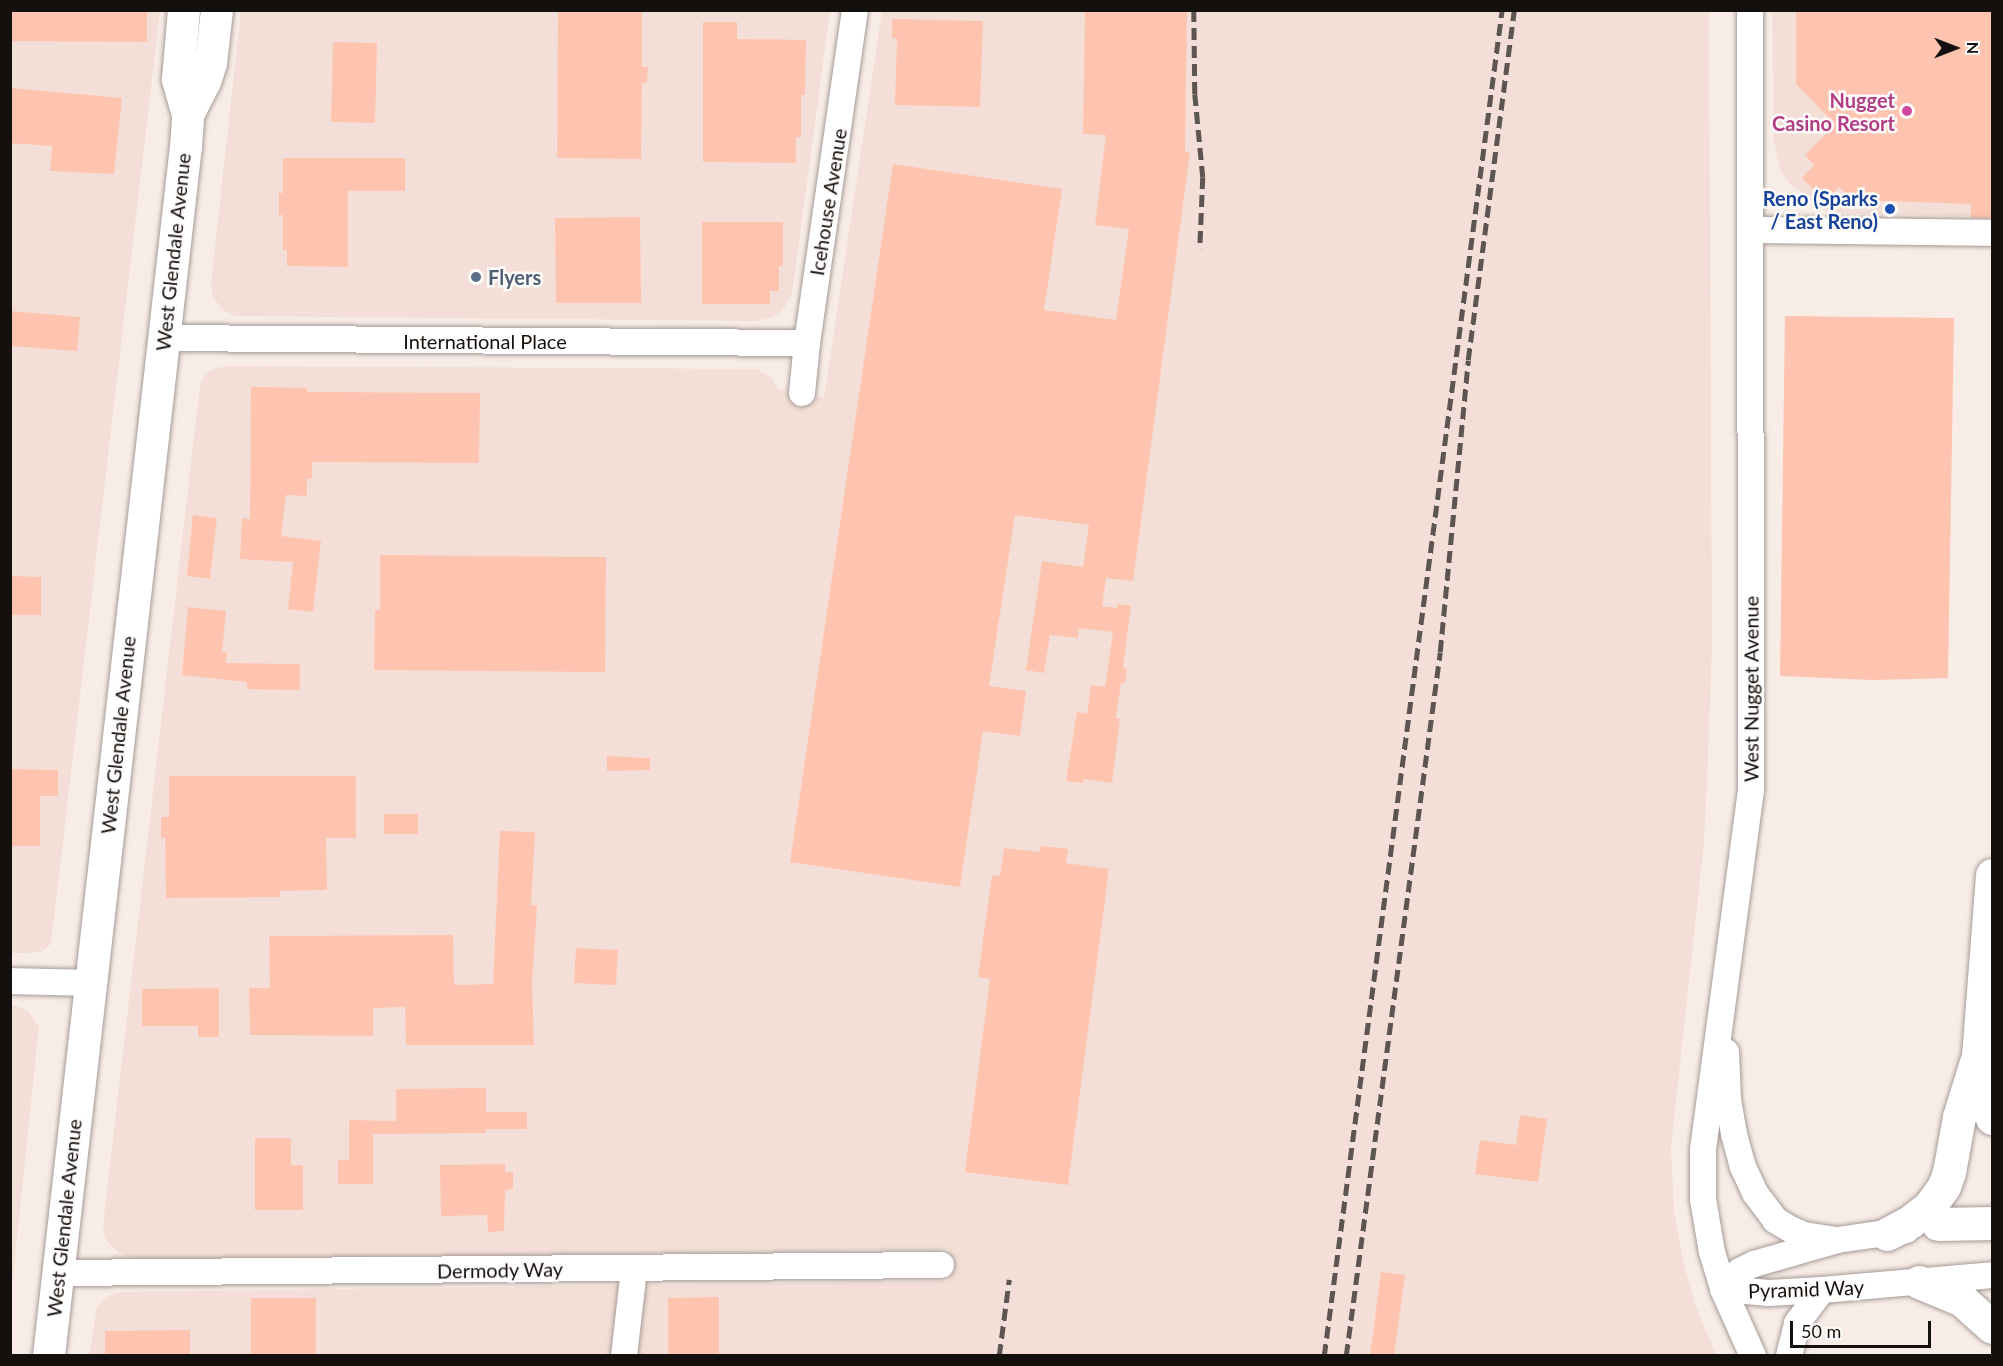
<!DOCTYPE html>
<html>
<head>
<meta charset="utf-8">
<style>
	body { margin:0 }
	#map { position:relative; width:2003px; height:1366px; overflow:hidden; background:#f8ece7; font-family:Lato,sans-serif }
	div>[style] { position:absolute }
	.built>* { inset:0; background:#f3dfd7 }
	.building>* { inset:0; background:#ffc4b0 }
	.roads { filter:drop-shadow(0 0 2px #a79b96) drop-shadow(0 0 2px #a79b96) }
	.minor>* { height:26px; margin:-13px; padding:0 13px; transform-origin:13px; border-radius:13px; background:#fff }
	.major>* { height:32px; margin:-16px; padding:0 16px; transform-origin:16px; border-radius:16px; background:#fff }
	.highway>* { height:33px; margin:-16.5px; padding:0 16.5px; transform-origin:16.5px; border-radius:16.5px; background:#fff }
	.rail>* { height:4.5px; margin-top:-2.25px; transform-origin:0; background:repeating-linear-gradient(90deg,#5c5552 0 12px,transparent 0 18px) }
	.dots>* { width:16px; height:16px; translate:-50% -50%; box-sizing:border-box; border:3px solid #fefcfb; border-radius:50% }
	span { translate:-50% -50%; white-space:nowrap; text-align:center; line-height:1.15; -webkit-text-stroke:5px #fefcfb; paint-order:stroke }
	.hotel-label { font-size:20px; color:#b23c85; font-weight:700 }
	.right { translate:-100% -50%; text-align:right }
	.transit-label { font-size:20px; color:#164399; font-weight:700 }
	.street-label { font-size:20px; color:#14100e }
	.service-label { font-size:20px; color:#4e5e75; font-weight:700 }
	.left { translate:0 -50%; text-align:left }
	.frame { position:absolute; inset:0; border:12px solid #14100e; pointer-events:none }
	.north { position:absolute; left:1925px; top:18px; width:60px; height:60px; -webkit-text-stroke:4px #fefcfb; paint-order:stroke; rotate:90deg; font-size:16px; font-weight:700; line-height:24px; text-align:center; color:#14100e }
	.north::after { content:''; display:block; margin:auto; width:21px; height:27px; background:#14100e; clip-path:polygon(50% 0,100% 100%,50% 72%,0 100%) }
	.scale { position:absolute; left:1790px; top:1321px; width:141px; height:27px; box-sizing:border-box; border:3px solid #14100e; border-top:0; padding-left:8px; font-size:18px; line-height:21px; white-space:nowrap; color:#14100e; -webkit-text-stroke:4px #fefcfb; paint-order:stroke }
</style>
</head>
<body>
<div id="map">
	<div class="built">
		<i style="clip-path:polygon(10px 11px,160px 11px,51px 944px,41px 952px,24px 953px,10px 953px)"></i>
		<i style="clip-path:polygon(241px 11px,830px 11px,792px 295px,782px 311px,771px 318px,756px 321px,235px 316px,222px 309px,213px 297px,211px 283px)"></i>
		<i style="clip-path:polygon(882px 11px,1709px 11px,1712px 646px,1708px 757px,1704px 843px,1671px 1147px,1674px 1211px,1683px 1260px,1695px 1304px,1716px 1355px,89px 1356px,97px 1307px,106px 1297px,120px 1292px,949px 1281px,949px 1249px,144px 1260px,124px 1256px,112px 1247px,105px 1238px,103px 1225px,200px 385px,205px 375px,213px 369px,227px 366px,757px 369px,773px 379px,778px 390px,824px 398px)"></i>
		<i style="clip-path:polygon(1772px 11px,1992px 11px,1992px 217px,1837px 213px,1824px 210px,1790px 184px,1780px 171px,1774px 142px)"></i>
		<i style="clip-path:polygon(11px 1004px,28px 1011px,39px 1027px,11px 1294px)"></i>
	</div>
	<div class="building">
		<i style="clip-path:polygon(10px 10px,147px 10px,147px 42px,10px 41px)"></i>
		<i style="clip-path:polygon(558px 10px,642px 10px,642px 67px,648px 67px,647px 83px,642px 83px,641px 159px,557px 158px)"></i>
		<i style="clip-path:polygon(1085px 10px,1187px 10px,1185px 152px,1190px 152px,1133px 581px,1106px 578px,1102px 606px,1117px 608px,1118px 604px,1131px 606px,1123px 668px,1127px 669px,1125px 683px,1121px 683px,1116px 718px,1120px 719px,1112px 783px,1084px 779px,1083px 783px,1066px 781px,1077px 712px,1087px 714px,1091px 685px,1105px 687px,1113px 632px,1079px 628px,1078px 638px,1050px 635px,1044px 673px,1026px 670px,1042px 561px,1083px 567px,1089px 525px,1015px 515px,989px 686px,1026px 691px,1020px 736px,983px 731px,960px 887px,790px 862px,893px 164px,1062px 189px,1044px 310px,1116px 320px,1129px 229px,1095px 225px,1106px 135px,1083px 134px)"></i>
		<i style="clip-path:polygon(1796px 10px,1992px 10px,1992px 218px,1971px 218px,1971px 204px,1853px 200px,1839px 187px,1825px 201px,1802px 178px,1814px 165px,1805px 155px,1835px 124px,1796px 84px)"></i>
		<i style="clip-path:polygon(892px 19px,983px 21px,980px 107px,895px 105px,897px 38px,892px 38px)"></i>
		<i style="clip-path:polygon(703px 22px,737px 22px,737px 39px,806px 40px,805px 95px,801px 95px,801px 137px,796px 137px,796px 163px,703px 162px)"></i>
		<i style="clip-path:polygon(333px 42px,377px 43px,375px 123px,331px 122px)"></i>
		<i style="clip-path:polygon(10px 88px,122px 98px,114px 174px,50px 171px,52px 146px,10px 143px)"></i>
		<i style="clip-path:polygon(283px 158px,405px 158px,405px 191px,348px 191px,348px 267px,287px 266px,287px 250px,283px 250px,283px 215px,279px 215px,279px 193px,283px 193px)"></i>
		<i style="clip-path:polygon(640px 217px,641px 303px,556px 303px,555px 218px)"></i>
		<i style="clip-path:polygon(702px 222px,783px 222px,783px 266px,779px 266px,779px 291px,770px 291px,770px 304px,702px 304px)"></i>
		<i style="clip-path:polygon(10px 311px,80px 317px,77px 351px,10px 346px)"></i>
		<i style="clip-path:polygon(1785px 316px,1954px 318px,1948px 678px,1873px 680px,1780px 676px)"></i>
		<i style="clip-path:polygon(251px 387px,307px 388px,307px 392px,480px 393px,479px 463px,312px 462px,312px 479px,307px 479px,307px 496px,286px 495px,281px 536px,321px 541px,313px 612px,288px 609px,293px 562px,240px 559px,242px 518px,250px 519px)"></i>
		<i style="clip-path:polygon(193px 515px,217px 518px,210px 579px,187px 576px)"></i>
		<i style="clip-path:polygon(380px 555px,606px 557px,605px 672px,374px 670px,375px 610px,380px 610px)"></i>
		<i style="clip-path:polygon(10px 576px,41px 577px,41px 615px,10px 615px)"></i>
		<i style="clip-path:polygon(188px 607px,226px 611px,222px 652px,227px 652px,226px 663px,300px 664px,300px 690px,247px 689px,247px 682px,182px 675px)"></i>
		<i style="clip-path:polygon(607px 756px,650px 758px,650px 770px,607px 771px)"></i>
		<i style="clip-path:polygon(10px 769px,58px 770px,58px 796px,40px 796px,40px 846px,10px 846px)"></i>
		<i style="clip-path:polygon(169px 776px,356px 776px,356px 838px,326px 838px,327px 890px,280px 891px,280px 897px,166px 898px,165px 838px,161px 838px,161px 817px,169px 817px)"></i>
		<i style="clip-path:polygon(384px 814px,418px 814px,418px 834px,384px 834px)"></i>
		<i style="clip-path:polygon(500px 831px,535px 832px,531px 905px,537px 905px,532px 984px,534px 1045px,406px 1045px,405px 1007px,373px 1008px,373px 1036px,250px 1035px,249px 988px,270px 988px,269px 936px,453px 935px,454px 985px,493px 984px)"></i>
		<i style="clip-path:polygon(1041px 846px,1068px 849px,1066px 863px,1109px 869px,1068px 1185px,965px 1172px,990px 979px,978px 977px,992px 875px,1000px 876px,1004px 848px,1040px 852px)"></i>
		<i style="clip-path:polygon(576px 948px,618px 950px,616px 985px,574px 983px)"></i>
		<i style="clip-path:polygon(219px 988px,219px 1037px,198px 1037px,198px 1026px,142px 1026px,142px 989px)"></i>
		<i style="clip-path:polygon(486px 1088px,486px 1112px,527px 1112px,527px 1129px,486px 1129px,486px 1133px,373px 1134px,373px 1184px,338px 1184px,338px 1160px,349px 1160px,349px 1120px,396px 1121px,396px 1089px)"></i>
		<i style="clip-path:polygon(1520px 1115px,1547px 1119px,1538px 1182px,1475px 1174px,1480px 1140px,1516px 1145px)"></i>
		<i style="clip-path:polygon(255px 1138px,291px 1138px,291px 1165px,303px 1165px,303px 1210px,255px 1210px)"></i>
		<i style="clip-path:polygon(505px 1164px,505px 1172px,513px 1172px,513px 1189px,505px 1190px,504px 1231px,488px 1232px,487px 1215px,441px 1216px,440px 1165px)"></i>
		<i style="clip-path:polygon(1381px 1272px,1405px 1275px,1394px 1356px,1370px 1356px)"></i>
		<i style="clip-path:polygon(719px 1297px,719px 1356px,668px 1356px,668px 1298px)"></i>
		<i style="clip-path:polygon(251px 1298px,316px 1298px,316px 1356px,251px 1356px)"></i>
		<i style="clip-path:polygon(190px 1330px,190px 1356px,105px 1356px,105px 1331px)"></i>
	</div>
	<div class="roads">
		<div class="minor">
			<i style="left:1750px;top:10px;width:780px;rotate:89.93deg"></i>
			<i style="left:1751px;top:790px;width:363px;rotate:97.6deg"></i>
			<i style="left:1703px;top:1150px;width:49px;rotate:90deg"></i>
			<i style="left:1703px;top:1199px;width:54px;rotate:80.4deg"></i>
			<i style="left:1712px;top:1252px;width:39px;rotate:73deg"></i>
			<i style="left:1723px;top:1289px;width:73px;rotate:65.9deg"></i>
			<i style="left:1752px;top:230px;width:240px;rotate:0.7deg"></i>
			<i style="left:164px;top:338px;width:643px;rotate:0.45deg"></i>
			<i style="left:802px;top:393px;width:50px;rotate:-84.3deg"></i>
			<i style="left:807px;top:343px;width:336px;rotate:-81.8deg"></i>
			<i style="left:10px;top:981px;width:80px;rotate:1.4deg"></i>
			<i style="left:1726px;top:1052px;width:48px;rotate:87.6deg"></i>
			<i style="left:1728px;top:1100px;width:35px;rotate:80deg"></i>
			<i style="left:1734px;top:1134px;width:34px;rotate:75deg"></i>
			<i style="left:1743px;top:1167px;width:29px;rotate:65deg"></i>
			<i style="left:1755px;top:1193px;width:34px;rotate:53deg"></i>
			<i style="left:1775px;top:1220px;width:17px;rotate:31deg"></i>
			<i style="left:1790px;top:1229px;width:15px;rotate:23deg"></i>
			<i style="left:1804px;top:1235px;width:33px;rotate:9deg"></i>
			<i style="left:58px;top:1273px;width:883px;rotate:-0.52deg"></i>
			<i style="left:1723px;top:1289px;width:25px;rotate:-47deg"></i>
			<i style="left:1740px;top:1271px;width:16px;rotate:-27deg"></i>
			<i style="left:1754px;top:1264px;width:86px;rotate:-16.1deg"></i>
			<i style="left:1837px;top:1240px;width:70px;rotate:-8.2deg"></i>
			<i style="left:1723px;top:1289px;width:46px;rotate:5deg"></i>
			<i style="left:1769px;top:1293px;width:53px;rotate:-3.2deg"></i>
			<i style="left:1822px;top:1290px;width:171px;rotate:-5deg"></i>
			<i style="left:624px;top:1356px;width:88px;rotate:-83.4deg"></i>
			<i style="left:1789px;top:1356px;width:34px;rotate:-76deg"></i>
			<i style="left:1797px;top:1323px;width:41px;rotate:-52.9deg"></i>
		</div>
		<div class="major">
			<i style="left:188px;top:115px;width:37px;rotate:-63deg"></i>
			<i style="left:205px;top:82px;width:20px;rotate:-72deg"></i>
			<i style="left:211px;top:63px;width:53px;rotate:-83.5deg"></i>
			<i style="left:49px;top:1356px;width:1217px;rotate:-83.54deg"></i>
			<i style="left:186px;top:147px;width:32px;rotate:-86deg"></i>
			<i style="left:188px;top:115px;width:37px;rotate:-106deg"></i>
			<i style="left:178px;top:79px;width:69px;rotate:-85deg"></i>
		</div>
		<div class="highway">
			<i style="left:1992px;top:875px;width:181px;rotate:94.4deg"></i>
			<i style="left:1978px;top:1055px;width:26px;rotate:86deg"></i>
			<i style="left:1980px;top:1081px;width:39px;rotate:72deg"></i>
			<i style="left:1938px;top:1224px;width:54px;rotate:-1.1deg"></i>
			<i style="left:1887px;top:1234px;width:27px;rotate:-28deg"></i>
			<i style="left:1911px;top:1221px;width:23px;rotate:-38deg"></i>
			<i style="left:1929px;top:1207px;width:26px;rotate:-54deg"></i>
			<i style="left:1944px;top:1186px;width:15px;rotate:-70deg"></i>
			<i style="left:1949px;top:1172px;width:56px;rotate:-79.7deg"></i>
			<i style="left:1959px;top:1117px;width:58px;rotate:-72.8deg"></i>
			<i style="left:1919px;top:1282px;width:47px;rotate:22.7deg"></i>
			<i style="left:1962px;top:1300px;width:40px;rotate:42deg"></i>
		</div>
	</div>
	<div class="rail">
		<i style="left:1194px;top:10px;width:84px;rotate:89.3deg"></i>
		<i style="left:1195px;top:94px;width:83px;rotate:84.5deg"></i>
		<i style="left:1203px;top:177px;width:72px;rotate:92.4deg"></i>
		<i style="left:999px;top:1356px;width:77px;rotate:-82.5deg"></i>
		<i style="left:1324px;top:1356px;width:1358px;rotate:-82.47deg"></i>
		<i style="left:1346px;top:1356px;width:710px;rotate:-82.39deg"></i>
		<i style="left:1440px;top:652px;width:293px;rotate:-84.5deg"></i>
		<i style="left:1468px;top:360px;width:353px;rotate:-82.5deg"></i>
	</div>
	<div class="dots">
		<i style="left:1907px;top:111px;background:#d1479c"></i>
		<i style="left:1890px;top:209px;background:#1a4fb4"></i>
		<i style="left:476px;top:277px;background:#5c6f8a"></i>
	</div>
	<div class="hotel-label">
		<span class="right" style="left:1895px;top:112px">Nugget<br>Casino Resort</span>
	</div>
	<div class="transit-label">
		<span class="right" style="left:1878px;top:210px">Reno (Sparks<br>/ East Reno)</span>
	</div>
	<div class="street-label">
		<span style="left:828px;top:202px;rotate:-81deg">Icehouse Avenue</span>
		<span style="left:173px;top:252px;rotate:-84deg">West Glendale Avenue</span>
		<span style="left:485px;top:341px">International Place</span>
		<span style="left:1751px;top:689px;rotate:-90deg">West Nugget Avenue</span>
		<span style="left:118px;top:735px;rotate:-84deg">West Glendale Avenue</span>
		<span style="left:64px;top:1218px;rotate:-84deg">West Glendale Avenue</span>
		<span style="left:500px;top:1270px;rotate:-1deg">Dermody Way</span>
		<span style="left:1806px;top:1289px;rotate:-2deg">Pyramid Way</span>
	</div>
	<div class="service-label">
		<span class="left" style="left:488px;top:277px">Flyers</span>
	</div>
	<div class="frame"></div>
	<div class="north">N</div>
	<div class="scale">50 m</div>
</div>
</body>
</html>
